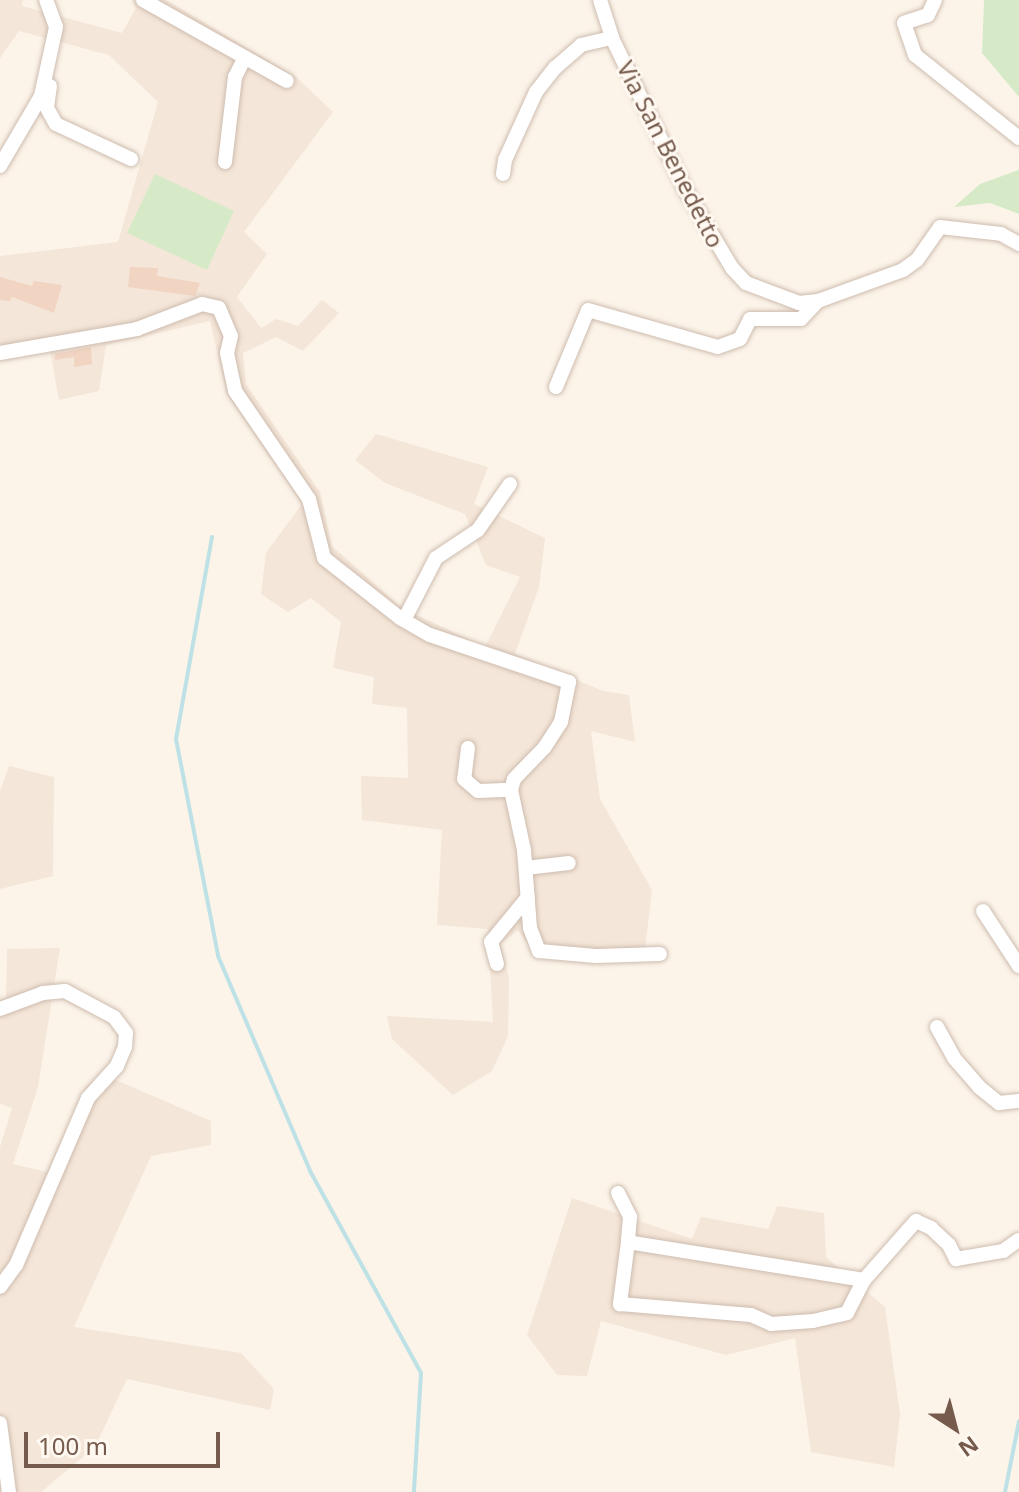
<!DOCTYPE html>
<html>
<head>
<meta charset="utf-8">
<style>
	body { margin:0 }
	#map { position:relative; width:1019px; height:1492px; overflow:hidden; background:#fcf4e9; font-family:"Noto Sans",sans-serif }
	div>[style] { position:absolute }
	.residential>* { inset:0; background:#f4e6d8 }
	.green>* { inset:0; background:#d6eac8 }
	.stream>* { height:4px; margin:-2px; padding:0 2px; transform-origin:2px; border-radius:2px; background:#bee1e6 }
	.building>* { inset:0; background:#f1d4c2 }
	.roads { filter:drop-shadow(0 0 2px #cebcaf) drop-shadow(0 0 2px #cebcaf) }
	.minor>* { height:14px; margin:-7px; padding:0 7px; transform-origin:7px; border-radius:7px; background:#fff }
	span { translate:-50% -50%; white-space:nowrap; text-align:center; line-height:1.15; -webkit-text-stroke:6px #fef8f0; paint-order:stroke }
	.street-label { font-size:24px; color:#765b4d }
	.north { position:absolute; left:915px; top:1388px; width:80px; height:80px; -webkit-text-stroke:6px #fef8f0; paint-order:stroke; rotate:144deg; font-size:22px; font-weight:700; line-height:32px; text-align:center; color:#765b4d }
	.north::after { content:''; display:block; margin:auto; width:28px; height:36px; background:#765b4d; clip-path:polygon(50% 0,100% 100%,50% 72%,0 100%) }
	.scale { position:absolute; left:24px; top:1432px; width:196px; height:36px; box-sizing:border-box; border:4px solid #765b4d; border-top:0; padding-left:10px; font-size:24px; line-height:28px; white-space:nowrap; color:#765b4d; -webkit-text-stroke:6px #fef8f0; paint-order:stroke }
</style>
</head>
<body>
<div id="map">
	<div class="residential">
		<i style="clip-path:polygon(0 0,23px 0,22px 6px,122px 33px,136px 8px,132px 0,166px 0,295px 76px,333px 112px,244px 232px,267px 254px,237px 297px,261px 328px,276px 319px,298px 326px,322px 300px,339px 313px,303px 351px,276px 337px,243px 353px,246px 384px,320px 492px,332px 546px,402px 608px,485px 647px,520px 577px,486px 565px,465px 514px,385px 483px,355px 460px,376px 434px,488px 467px,474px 504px,545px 538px,539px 587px,515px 654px,603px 691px,629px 695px,635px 742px,591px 731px,600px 799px,652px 890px,644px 958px,536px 956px,518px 930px,500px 944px,509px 978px,508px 1036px,492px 1071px,453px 1095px,392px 1039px,387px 1016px,493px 1022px,488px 929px,437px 925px,442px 830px,362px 820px,361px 776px,408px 778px,407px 708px,372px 704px,374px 677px,333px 668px,341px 622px,311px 598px,288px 612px,261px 594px,266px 553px,302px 504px,227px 395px,210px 321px,106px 345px,99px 391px,59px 400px,50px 350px,0 358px,0 256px,118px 242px,158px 102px,109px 55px,19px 31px,0 58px)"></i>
		<i style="clip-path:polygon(9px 766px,54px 777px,53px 876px,0 889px,0 791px)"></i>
		<i style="clip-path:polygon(60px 948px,38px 1087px,13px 1164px,47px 1172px,86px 1086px,104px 1075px,211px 1121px,211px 1145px,151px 1156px,74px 1327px,241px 1353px,274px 1389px,270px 1410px,127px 1379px,95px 1447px,41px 1492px,0 1492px,0 1147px,12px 1108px,0 1104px,0 1000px,6px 999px,7px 949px)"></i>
		<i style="clip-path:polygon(572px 1198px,692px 1239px,701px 1217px,768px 1229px,777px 1206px,824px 1213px,826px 1257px,885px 1307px,900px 1414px,894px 1467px,811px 1452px,795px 1338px,726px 1355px,601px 1321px,587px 1376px,557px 1375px,527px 1335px)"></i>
	</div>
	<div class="green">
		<i style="clip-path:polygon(984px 0,1019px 0,1019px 97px,982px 53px)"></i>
		<i style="clip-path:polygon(1019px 170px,1019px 214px,990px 203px,954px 207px,980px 184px)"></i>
		<i style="clip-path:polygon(155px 174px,234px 211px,207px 270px,127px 233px)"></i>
	</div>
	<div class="stream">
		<i style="left:212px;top:537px;width:205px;rotate:100.1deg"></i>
		<i style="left:176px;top:739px;width:221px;rotate:79deg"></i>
		<i style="left:218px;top:956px;width:234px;rotate:66.8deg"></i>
		<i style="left:310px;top:1171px;width:230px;rotate:61.2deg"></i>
		<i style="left:421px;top:1373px;width:119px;rotate:93.4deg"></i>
		<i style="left:1005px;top:1492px;width:72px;rotate:-78.8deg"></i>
	</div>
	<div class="building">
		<i style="clip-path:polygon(130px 267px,158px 268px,157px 276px,200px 283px,195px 296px,128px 287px)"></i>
		<i style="clip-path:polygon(0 277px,32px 286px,34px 281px,62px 285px,54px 313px,12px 297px,10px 301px,0 300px)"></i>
		<i style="clip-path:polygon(91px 347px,92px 364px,74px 367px,74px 357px,55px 360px,55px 354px)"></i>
	</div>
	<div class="roads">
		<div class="minor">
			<i style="left:143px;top:0;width:165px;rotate:29.4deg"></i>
			<i style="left:600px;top:0;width:40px;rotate:72deg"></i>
			<i style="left:612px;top:38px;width:170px;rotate:64.2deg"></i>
			<i style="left:686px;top:191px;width:90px;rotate:59.1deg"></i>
			<i style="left:732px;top:268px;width:21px;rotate:47deg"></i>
			<i style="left:746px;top:283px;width:57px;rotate:20.7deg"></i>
			<i style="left:799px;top:303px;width:19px;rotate:-6deg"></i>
			<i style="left:818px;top:301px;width:90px;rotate:-20deg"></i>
			<i style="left:903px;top:270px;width:17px;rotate:-36deg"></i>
			<i style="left:917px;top:260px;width:40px;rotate:-55.1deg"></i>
			<i style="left:940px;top:227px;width:61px;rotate:6.5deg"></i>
			<i style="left:1001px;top:234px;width:21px;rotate:29deg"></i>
			<i style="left:935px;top:0;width:17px;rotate:115deg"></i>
			<i style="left:928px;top:15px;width:25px;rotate:162deg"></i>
			<i style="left:904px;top:23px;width:34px;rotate:71deg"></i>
			<i style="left:915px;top:55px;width:133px;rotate:38.6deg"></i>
			<i style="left:50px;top:86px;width:22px;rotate:98deg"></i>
			<i style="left:47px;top:108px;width:18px;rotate:61deg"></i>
			<i style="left:56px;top:124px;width:83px;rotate:25deg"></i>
			<i style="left:225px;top:162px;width:86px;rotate:-83.3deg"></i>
			<i style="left:235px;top:77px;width:22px;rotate:-63deg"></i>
			<i style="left:0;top:166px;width:81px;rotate:-59.6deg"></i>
			<i style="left:41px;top:96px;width:71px;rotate:-77.7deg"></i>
			<i style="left:56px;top:27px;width:29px;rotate:-110deg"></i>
			<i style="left:503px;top:174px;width:14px;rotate:-82deg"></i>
			<i style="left:505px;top:160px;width:75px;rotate:-65.5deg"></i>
			<i style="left:536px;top:92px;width:31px;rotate:-52deg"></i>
			<i style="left:555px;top:68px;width:35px;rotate:-41deg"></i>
			<i style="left:581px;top:45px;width:32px;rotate:-13deg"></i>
			<i style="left:0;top:353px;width:139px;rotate:-9.9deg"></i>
			<i style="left:137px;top:329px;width:70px;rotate:-21deg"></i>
			<i style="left:202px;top:304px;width:17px;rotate:13deg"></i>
			<i style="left:219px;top:308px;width:30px;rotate:67deg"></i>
			<i style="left:231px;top:336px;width:17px;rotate:103deg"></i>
			<i style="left:227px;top:353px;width:39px;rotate:78deg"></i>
			<i style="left:235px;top:391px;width:131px;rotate:55.6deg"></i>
			<i style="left:309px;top:499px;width:61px;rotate:75.7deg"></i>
			<i style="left:324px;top:558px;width:97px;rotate:38.3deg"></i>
			<i style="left:400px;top:618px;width:34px;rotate:30deg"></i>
			<i style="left:430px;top:635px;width:147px;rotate:18.7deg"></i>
			<i style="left:569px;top:682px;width:41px;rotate:101.3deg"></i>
			<i style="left:561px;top:722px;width:31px;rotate:123deg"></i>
			<i style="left:544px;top:748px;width:43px;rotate:134.1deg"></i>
			<i style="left:514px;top:779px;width:11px;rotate:105deg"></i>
			<i style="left:511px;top:790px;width:61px;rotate:77.8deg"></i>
			<i style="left:524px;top:850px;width:78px;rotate:85.6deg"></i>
			<i style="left:530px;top:928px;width:25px;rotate:69deg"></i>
			<i style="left:539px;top:951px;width:57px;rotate:5deg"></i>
			<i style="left:596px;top:956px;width:64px;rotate:-1.8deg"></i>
			<i style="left:556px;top:387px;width:83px;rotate:-67.4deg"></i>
			<i style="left:588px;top:310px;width:135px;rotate:15.9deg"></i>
			<i style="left:718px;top:347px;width:23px;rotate:-20deg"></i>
			<i style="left:740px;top:339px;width:22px;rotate:-63deg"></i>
			<i style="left:750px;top:319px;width:51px"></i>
			<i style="left:801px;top:319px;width:25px;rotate:-47deg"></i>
			<i style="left:404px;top:620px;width:70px;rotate:-62.7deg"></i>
			<i style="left:436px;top:558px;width:50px;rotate:-33.7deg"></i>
			<i style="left:478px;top:530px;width:56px;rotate:-55.2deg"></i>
			<i style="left:468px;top:748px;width:31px;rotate:97deg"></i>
			<i style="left:464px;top:779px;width:18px;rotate:41deg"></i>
			<i style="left:478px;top:791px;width:33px;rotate:-2deg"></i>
			<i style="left:526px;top:868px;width:43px;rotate:-6.6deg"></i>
			<i style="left:983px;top:911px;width:66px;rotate:56.8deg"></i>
			<i style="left:497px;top:964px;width:23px;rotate:-105deg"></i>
			<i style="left:491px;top:942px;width:58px;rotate:-50.6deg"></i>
			<i style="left:0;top:1009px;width:46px;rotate:-20.4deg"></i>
			<i style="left:43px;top:993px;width:22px;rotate:-5deg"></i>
			<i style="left:65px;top:991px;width:55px;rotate:28deg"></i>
			<i style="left:114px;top:1017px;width:20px;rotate:53deg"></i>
			<i style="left:126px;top:1033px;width:14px;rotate:94deg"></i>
			<i style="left:125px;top:1047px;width:21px;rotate:113deg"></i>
			<i style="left:117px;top:1066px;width:43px;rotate:132.2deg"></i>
			<i style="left:88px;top:1098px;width:182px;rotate:113.3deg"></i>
			<i style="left:16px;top:1265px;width:27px;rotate:126deg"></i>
			<i style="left:937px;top:1027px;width:35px;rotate:61deg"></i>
			<i style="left:954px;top:1058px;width:38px;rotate:49deg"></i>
			<i style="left:979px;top:1087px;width:26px;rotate:39deg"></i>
			<i style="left:999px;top:1103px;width:20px;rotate:-6deg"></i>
			<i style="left:618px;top:1193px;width:27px;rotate:63deg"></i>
			<i style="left:630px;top:1217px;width:25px;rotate:95deg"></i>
			<i style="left:864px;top:1280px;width:239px;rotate:-170.9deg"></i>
			<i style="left:628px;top:1242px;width:63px;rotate:97.4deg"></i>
			<i style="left:620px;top:1304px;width:131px;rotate:4.8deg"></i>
			<i style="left:751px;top:1315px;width:22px;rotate:24deg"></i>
			<i style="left:771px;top:1324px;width:42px;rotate:-4.1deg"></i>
			<i style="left:813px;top:1321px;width:35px;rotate:-13deg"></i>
			<i style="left:847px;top:1313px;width:37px;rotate:-63deg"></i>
			<i style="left:864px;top:1280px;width:79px;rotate:-48.6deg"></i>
			<i style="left:916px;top:1221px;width:17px;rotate:25deg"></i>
			<i style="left:931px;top:1228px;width:25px;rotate:43deg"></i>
			<i style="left:949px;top:1245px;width:16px;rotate:63deg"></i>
			<i style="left:956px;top:1259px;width:48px;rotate:-9.7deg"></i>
			<i style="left:1003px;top:1251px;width:19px;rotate:-35deg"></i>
			<i style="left:0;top:1423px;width:70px;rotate:82.6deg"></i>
		</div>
	</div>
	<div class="street-label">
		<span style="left:671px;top:154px;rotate:63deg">Via San Benedetto</span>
	</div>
	<div class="north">N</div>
	<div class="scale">100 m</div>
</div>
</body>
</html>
